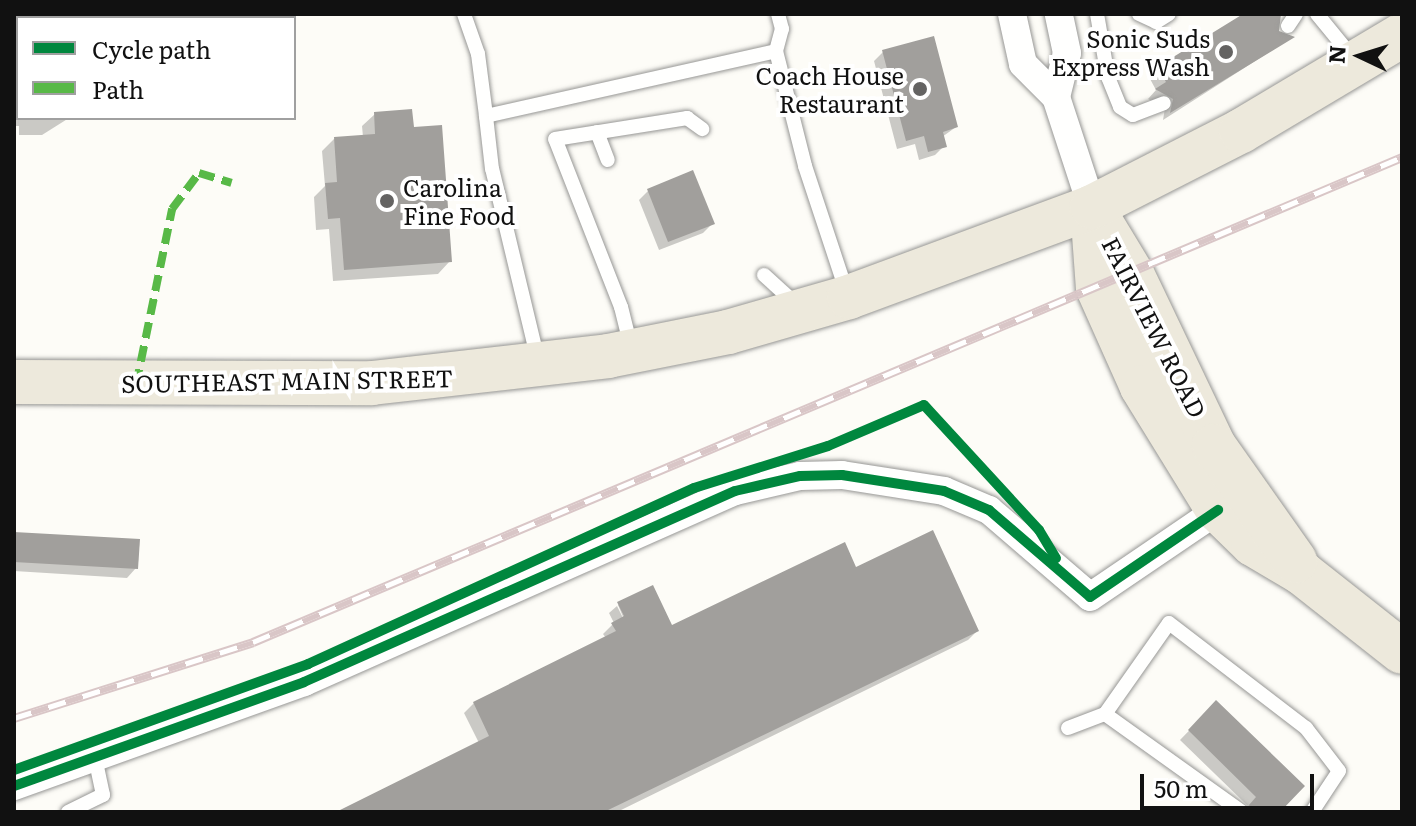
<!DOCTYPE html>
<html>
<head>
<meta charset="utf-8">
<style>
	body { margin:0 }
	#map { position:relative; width:1416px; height:826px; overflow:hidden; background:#fdfcf7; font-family:Literata,serif }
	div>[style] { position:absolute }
	.shadow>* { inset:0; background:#0003 }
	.building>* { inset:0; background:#a19f9c }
	.roads { filter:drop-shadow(0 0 2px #979795) drop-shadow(0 0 2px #979795) }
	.service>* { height:14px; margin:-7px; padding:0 7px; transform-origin:7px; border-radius:7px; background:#fffffe }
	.minor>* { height:28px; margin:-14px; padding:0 14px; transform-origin:14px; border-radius:14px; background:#fffffe }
	.primary>* { height:44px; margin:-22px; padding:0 22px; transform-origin:22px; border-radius:22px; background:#ede9dc }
	.rail>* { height:9px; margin-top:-4.5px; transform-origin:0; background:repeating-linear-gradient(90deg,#fff 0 18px,#d9c6c7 0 36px); box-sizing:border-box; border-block:2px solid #d9c6c7 }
	.quiet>* { height:8px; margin-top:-4px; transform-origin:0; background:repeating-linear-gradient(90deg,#58b947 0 16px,transparent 0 24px) }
	.cycleway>* { height:10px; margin:-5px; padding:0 5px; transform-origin:5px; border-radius:5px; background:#00873e }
	.dots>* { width:22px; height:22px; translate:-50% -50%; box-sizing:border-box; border:4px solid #fff; border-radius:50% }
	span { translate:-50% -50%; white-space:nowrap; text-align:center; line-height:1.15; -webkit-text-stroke:8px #fff; paint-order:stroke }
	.poi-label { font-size:24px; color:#111 }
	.right { translate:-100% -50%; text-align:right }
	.left { translate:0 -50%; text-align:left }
	.street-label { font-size:24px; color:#111 }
	.frame { position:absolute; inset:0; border:16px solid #111; pointer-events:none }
	.legend { position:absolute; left:16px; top:16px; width:280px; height:104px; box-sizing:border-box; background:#fff; border:2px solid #a0a0a0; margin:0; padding:10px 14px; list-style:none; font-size:24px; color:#111 }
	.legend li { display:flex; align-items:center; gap:16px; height:40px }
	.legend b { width:40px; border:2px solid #a0a0a0 }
	.north { position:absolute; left:1320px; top:16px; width:80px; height:80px; -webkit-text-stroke:6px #fff; paint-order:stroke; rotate:274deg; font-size:22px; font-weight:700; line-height:32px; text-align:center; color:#111 }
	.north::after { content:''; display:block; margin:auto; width:28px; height:36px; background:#111; clip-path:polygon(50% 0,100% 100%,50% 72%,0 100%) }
	.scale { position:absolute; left:1140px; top:774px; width:174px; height:36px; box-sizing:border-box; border:4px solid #111; border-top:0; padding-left:10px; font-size:24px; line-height:28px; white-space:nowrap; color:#111; -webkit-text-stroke:6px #fff; paint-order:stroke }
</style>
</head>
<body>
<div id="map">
	<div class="shadow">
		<i style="clip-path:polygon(1247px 14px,1263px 14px,1277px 32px,1291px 38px,1163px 120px,1165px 108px,1148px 99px,1156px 90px,1149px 77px)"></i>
		<i style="clip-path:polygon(883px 52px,956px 127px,942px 137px,944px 146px,935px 155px,919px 160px,915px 144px,897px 149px,874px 61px)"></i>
		<i style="clip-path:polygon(18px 59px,18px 118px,69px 118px,42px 135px,19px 135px,19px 126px,14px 126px)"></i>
		<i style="clip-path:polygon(375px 114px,412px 129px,450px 261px,438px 274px,333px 281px,329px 229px,316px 230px,314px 197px,325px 186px,322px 151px,334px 139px,363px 137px,362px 126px)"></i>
		<i style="clip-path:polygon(648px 191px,712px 224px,703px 233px,659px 250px,639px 200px)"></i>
		<i style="clip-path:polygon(14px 534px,136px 568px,127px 578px,14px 571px)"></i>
		<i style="clip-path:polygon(855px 569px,977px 631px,968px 640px,617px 812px,340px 812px,479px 743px,464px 713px,474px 703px,606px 638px,603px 634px,614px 623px,609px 613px,617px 606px,627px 626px,618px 605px,652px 588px,671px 627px)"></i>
		<i style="clip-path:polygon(1216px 703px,1275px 812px,1244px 812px,1249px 807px,1180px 740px)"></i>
	</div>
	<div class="building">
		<i style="clip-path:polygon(1243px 14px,1281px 14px,1279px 31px,1295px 37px,1170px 113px,1173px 99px,1155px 89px,1166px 82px,1157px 67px)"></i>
		<i style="clip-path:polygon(934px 36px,958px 127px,943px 132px,947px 147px,928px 152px,924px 136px,906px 141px,882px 50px)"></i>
		<i style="clip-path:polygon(412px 109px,414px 127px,442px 125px,452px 262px,344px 270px,340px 218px,328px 219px,325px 183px,337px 182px,334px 137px,375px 134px,374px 112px)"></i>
		<i style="clip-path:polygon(693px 170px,715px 224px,668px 242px,647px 189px)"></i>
		<i style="clip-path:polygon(933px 530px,979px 631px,604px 812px,336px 812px,489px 736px,473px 702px,616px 631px,611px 623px,624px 616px,617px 602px,653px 585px,672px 625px,845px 542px,856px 567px)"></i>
		<i style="clip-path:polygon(14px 532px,140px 539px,138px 569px,14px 562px)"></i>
		<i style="clip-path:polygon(1216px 700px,1305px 786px,1280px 812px,1252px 812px,1249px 805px,1256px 797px,1188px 730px)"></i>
	</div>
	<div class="roads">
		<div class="service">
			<i style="left:464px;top:14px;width:42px;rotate:70.7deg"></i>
			<i style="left:478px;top:54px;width:63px;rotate:82.6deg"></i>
			<i style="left:1097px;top:14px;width:64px;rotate:80.1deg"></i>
			<i style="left:1108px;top:77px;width:32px;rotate:68deg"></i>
			<i style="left:1120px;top:107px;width:15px;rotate:32deg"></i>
			<i style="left:1133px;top:115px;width:33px;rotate:-21deg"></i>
			<i style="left:1139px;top:14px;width:19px;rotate:25deg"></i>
			<i style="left:1156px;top:22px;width:15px;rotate:-32deg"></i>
			<i style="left:1317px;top:14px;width:58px;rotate:50.6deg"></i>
			<i style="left:1288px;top:26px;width:14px;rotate:-56deg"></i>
			<i style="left:776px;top:51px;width:23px;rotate:-75deg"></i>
			<i style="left:782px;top:29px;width:16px;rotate:-105deg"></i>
			<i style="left:597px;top:132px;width:30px;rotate:69deg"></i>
			<i style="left:764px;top:275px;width:45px;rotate:42.3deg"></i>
			<i style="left:631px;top:347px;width:41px;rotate:-104deg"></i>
			<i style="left:621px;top:307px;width:180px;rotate:-111.4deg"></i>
			<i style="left:555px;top:139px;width:134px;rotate:-9deg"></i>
			<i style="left:687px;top:118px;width:19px;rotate:36deg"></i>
			<i style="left:538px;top:360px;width:196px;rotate:-103.5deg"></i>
			<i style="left:492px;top:169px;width:53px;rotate:-96.5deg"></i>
			<i style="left:486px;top:116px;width:297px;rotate:-12.6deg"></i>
			<i style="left:776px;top:51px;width:119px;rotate:75.8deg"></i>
			<i style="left:805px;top:166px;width:134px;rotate:71.7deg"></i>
			<i style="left:1105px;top:714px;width:168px;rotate:35.6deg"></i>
			<i style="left:1068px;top:728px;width:40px;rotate:-21deg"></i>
			<i style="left:1105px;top:714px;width:111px;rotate:-54.9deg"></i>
			<i style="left:1169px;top:623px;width:173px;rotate:37.5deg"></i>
			<i style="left:1306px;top:728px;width:54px;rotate:52.5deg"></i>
			<i style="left:1339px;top:771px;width:49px;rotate:123.4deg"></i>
			<i style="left:68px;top:812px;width:39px;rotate:-26deg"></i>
			<i style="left:103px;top:795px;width:38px;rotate:-102deg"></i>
		</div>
		<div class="minor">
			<i style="left:1012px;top:14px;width:51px;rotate:77.6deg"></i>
			<i style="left:1023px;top:64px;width:47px;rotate:45deg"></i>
			<i style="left:1056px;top:97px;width:116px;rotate:71.9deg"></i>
			<i style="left:1056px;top:97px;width:45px;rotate:-76deg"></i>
			<i style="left:1067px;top:53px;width:40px;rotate:-102deg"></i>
			<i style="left:14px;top:786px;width:308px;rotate:-19.7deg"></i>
			<i style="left:304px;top:682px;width:471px;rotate:-23.9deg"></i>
			<i style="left:735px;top:491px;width:67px;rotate:-13deg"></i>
			<i style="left:800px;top:476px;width:42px;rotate:-1.4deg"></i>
			<i style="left:842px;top:475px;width:103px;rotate:8.9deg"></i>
			<i style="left:944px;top:491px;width:49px;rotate:22.9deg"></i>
			<i style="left:989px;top:510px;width:133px;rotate:40.7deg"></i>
			<i style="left:1090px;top:597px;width:155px;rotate:-34.2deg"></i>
		</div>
		<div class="primary">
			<i style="left:1092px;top:207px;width:81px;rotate:85.8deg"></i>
			<i style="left:1098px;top:288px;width:108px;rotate:66deg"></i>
			<i style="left:1142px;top:387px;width:145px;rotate:58.3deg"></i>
			<i style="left:1218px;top:510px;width:49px;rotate:44.2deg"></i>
			<i style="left:1253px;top:544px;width:57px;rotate:30.6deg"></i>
			<i style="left:1302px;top:573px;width:127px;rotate:38.3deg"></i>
			<i style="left:1097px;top:216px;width:68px;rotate:58.9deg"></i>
			<i style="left:1132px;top:274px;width:191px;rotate:64.5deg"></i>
			<i style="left:1214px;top:446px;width:141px;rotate:54.8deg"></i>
			<i style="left:14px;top:382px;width:358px;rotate:0.2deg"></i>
			<i style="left:372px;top:383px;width:238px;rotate:-6.5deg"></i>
			<i style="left:608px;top:356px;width:122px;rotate:-11.3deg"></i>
			<i style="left:728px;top:332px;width:126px;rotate:-16.1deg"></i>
			<i style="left:849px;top:297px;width:259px;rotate:-20.3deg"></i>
			<i style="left:1092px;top:207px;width:167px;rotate:-27deg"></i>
			<i style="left:1241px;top:131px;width:187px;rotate:-30.8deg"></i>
		</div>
	</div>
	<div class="rail">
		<i style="left:14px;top:718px;width:251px;rotate:-17.6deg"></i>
		<i style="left:253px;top:642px;width:1247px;rotate:-22.88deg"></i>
	</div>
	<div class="quiet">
		<i style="left:136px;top:385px;width:180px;rotate:-78.4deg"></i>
		<i style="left:172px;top:209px;width:45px;rotate:-53.1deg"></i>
		<i style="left:199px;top:173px;width:34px;rotate:17deg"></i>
	</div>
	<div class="cycleway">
		<i style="left:14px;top:770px;width:313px;rotate:-19.8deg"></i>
		<i style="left:308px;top:664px;width:424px;rotate:-24.5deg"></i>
		<i style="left:694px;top:488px;width:140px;rotate:-17.4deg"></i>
		<i style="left:828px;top:446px;width:104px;rotate:-23.1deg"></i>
		<i style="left:924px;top:405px;width:170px;rotate:47.4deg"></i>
		<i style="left:1039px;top:530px;width:33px;rotate:59deg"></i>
		<i style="left:14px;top:786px;width:308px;rotate:-19.7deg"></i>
		<i style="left:304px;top:682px;width:471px;rotate:-23.9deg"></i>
		<i style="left:735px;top:491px;width:67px;rotate:-13deg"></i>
		<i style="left:800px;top:476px;width:42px;rotate:-1.4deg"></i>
		<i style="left:842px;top:475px;width:103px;rotate:8.9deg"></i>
		<i style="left:944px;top:491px;width:49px;rotate:22.9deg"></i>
		<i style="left:989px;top:510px;width:133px;rotate:40.7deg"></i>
		<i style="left:1090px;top:597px;width:155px;rotate:-34.2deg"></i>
	</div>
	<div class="dots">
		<i style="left:1226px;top:52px;background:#646362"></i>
		<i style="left:920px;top:89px;background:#646362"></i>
		<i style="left:387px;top:201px;background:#646362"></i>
	</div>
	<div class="poi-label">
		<span class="right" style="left:1210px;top:52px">Sonic Suds<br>Express Wash</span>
		<span class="right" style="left:904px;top:89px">Coach House<br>Restaurant</span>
		<span class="left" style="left:403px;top:201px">Carolina<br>Fine Food</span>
	</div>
	<div class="street-label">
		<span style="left:1155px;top:327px;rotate:63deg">FAIRVIEW ROAD</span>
		<span style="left:287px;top:380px;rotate:-1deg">SOUTHEAST MAIN STREET</span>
	</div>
	<div class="frame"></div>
	<ul class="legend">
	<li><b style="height:10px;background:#00873e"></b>Cycle path</li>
	<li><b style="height:10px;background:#58b947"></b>Path</li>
	</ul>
	<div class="north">N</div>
	<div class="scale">50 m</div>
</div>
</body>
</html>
